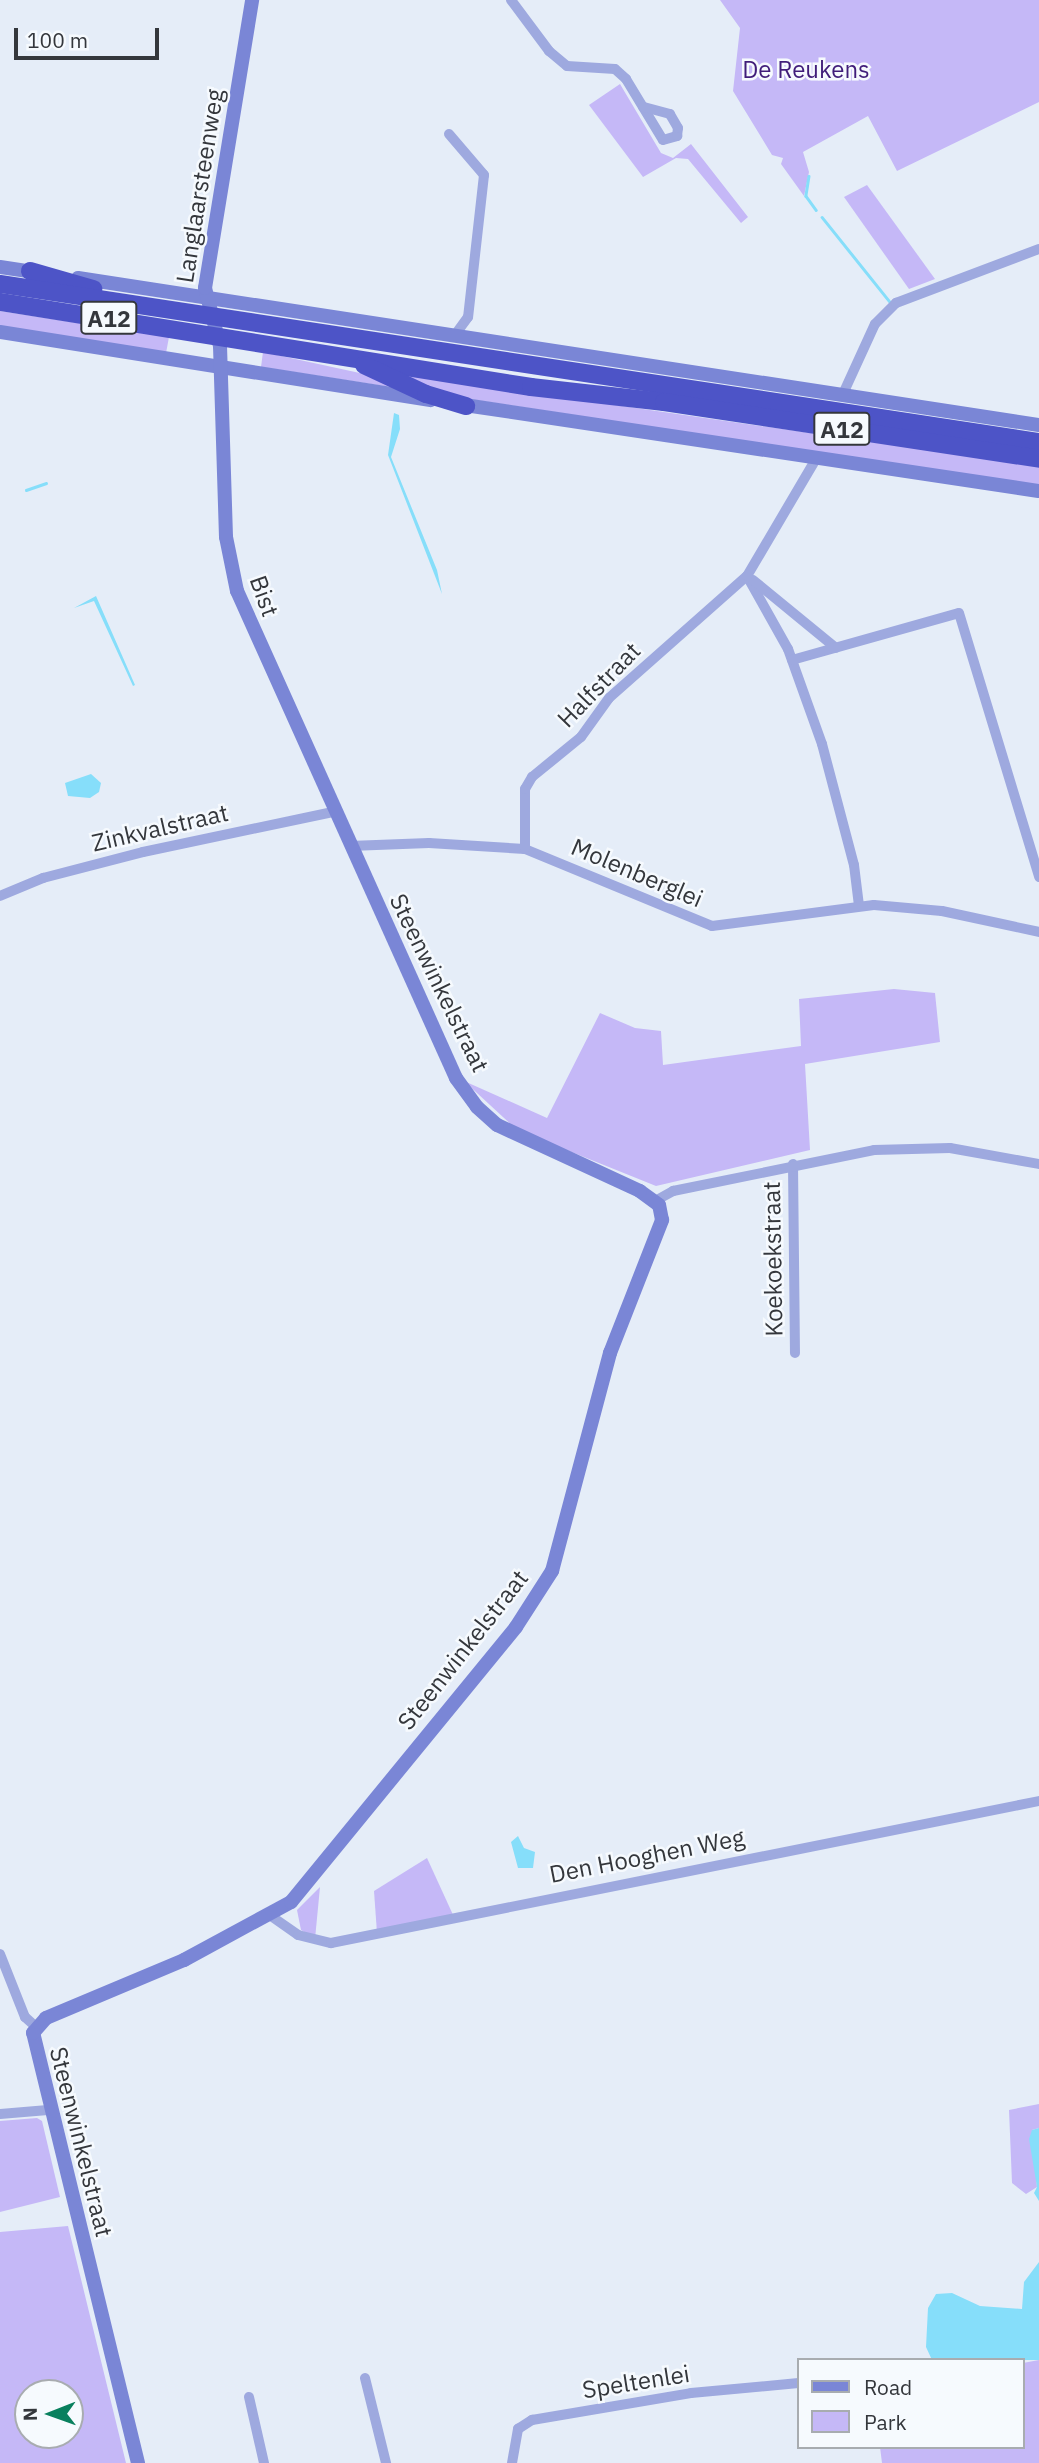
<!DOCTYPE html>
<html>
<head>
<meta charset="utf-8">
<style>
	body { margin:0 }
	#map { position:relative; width:1039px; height:2463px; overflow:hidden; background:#e5edf8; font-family:"IBM Plex Sans",sans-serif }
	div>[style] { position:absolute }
	.green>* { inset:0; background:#c5b8f7 }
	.water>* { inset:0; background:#86defa }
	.stream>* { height:2.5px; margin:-1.25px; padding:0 1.25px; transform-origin:1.25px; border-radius:1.25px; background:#86defa }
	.street>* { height:10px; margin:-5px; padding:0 5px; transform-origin:5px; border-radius:5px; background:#9ea9df }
	.secondary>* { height:14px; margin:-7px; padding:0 7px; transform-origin:7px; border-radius:7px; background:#7a86d6 }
	.highway>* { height:18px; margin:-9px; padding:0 9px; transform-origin:9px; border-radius:9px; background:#4d54c7 }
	span { translate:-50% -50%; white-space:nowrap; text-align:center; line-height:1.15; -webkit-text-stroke:5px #f6fafe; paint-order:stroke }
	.shield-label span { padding:2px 5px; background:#f6fafe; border:2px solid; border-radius:5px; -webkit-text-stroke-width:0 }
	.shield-label { font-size:23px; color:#34373c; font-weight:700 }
	.park-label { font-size:24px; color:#401d7a }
	.street-label { font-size:24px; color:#34373c }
	.legend { position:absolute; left:797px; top:2358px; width:228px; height:91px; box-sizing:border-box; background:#f6fafe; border:2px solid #a8acb0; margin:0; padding:9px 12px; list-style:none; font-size:21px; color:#34373c }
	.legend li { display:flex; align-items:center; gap:14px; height:35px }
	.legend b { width:35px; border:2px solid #a8acb0 }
	.north { position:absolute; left:14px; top:2379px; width:70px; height:70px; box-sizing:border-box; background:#f6fafe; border:2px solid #a8acb0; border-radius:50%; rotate:269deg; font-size:19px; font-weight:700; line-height:28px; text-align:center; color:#34373c }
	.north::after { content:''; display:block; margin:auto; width:24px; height:32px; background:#09805e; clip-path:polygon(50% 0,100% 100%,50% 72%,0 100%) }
	.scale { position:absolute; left:14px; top:28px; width:145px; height:32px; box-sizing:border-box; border:4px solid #34373c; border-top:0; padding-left:9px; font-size:21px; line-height:24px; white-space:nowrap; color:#34373c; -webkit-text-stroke:5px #f6fafe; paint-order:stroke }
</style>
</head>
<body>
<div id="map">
	<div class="green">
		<i style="clip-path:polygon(720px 0,1039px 0,1039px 102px,897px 171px,868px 116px,803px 152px,809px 172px,804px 196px,781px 164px,783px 158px,772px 155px,733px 91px,740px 28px)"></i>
		<i style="clip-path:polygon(620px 84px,661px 153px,673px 158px,691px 144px,748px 217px,741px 223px,688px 159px,676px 158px,643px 177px,589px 105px)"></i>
		<i style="clip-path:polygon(867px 185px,935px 279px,909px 289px,844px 197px)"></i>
		<i style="clip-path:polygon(0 311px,169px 337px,166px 353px,0 327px)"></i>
		<i style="clip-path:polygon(263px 352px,369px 375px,397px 388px,261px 367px)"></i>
		<i style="clip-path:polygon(393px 373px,1039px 466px,1039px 486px,442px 395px)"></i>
		<i style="clip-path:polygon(894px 989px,935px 993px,940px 1042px,805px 1064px,810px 1150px,656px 1186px,517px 1130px,464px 1081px,547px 1118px,600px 1013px,635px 1028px,661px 1031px,663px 1065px,801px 1046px,799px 999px)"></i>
		<i style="clip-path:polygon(427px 1858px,454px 1917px,377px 1933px,374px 1891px)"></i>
		<i style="clip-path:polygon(320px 1887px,315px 1939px,301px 1930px,297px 1910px)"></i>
		<i style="clip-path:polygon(1039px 2104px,1039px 2128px,1032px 2130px,1037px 2187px,1026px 2194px,1012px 2183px,1009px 2110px)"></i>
		<i style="clip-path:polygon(37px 2118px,42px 2121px,60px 2197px,0 2212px,0 2121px)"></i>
		<i style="clip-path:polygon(evenodd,68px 2226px,126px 2463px,0 2463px,0 2232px,68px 2226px,28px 2393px,70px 2393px,70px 2435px,28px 2435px,28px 2393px)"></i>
		<i style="clip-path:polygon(1039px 2360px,1039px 2463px,882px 2463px,880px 2447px,1023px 2447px,1023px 2363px)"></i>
	</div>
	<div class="water">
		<i style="clip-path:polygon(394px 413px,399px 415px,400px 429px,391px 457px,437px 570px,442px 594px,388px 455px)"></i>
		<i style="clip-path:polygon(96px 596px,135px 685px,133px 686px,94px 601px,74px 608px)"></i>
		<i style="clip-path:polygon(91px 774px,101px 783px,99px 792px,90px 798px,68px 796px,65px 783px)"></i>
		<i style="clip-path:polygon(518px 1836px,524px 1848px,535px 1852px,533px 1868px,518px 1868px,511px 1842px)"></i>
		<i style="clip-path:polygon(1039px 2128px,1039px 2201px,1034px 2193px,1037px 2187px,1029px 2139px,1032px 2130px)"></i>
		<i style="clip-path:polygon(1039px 2262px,1039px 2360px,932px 2360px,926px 2347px,928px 2308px,936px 2294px,952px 2293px,980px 2306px,1022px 2309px,1024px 2282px)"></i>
	</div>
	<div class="stream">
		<i style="left:809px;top:176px;width:20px;rotate:99deg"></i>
		<i style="left:806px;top:196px;width:17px;rotate:54deg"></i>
		<i style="left:822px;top:217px;width:109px;rotate:51.3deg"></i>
		<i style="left:26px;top:490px;width:21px;rotate:-19deg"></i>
	</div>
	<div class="street">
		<i style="left:511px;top:0;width:64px;rotate:53.3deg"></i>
		<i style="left:549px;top:51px;width:23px;rotate:40deg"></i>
		<i style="left:567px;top:66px;width:48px;rotate:3.6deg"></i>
		<i style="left:615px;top:69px;width:15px;rotate:42deg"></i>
		<i style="left:626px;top:79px;width:71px;rotate:58.8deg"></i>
		<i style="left:663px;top:140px;width:15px;rotate:-16deg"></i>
		<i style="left:677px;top:136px;width:8px;rotate:-83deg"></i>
		<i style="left:678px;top:128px;width:16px;rotate:-120deg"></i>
		<i style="left:670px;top:114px;width:28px;rotate:-165deg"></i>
		<i style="left:449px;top:134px;width:54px;rotate:49.5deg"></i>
		<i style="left:484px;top:175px;width:143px;rotate:96.4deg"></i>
		<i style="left:468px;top:317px;width:24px;rotate:126deg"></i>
		<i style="left:842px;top:396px;width:79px;rotate:-65.4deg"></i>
		<i style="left:875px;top:324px;width:30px;rotate:-45deg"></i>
		<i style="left:896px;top:303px;width:153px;rotate:-20.7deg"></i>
		<i style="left:747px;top:576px;width:84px;rotate:60.7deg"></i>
		<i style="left:788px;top:649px;width:101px;rotate:70.3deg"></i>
		<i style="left:822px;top:744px;width:125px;rotate:75.2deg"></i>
		<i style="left:854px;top:865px;width:41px;rotate:83deg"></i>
		<i style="left:753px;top:580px;width:107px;rotate:39.3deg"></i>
		<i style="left:792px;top:660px;width:173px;rotate:-15.7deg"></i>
		<i style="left:959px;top:613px;width:276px;rotate:73.1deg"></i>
		<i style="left:350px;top:846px;width:79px;rotate:-2.2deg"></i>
		<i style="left:429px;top:843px;width:96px;rotate:3.6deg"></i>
		<i style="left:525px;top:849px;width:202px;rotate:22.4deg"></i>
		<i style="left:712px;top:926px;width:163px;rotate:-7.4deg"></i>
		<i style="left:874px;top:905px;width:68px;rotate:5deg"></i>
		<i style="left:942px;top:911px;width:99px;rotate:12.2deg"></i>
		<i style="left:525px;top:849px;width:60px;rotate:-90deg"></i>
		<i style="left:525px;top:789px;width:14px;rotate:-60deg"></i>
		<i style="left:532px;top:777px;width:63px;rotate:-39.2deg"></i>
		<i style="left:581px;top:737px;width:48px;rotate:-54.3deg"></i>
		<i style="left:609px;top:698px;width:184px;rotate:-41.5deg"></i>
		<i style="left:747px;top:576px;width:138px;rotate:-59.5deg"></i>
		<i style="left:0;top:896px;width:47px;rotate:-22.7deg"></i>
		<i style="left:43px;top:878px;width:103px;rotate:-14.6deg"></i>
		<i style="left:143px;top:852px;width:194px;rotate:-11.9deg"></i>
		<i style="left:793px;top:1164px;width:189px;rotate:89.4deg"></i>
		<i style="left:655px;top:1201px;width:21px;rotate:-29deg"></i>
		<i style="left:673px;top:1191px;width:205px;rotate:-11.5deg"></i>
		<i style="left:874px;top:1150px;width:76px;rotate:-1.5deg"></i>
		<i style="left:950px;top:1148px;width:90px;rotate:10.2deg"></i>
		<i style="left:271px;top:1916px;width:33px;rotate:35deg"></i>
		<i style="left:298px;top:1935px;width:34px;rotate:14deg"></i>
		<i style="left:331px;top:1943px;width:722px;rotate:-11.34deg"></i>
		<i style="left:0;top:1954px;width:68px;rotate:68.4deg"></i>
		<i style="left:25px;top:2017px;width:15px;rotate:42deg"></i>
		<i style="left:0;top:2114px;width:48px;rotate:-4.8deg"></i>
		<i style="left:365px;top:2378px;width:88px;rotate:76.1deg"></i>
		<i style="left:249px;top:2397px;width:68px;rotate:77.2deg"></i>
		<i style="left:512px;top:2463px;width:35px;rotate:-80deg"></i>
		<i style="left:518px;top:2429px;width:17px;rotate:-33deg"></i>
		<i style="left:532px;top:2420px;width:161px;rotate:-9.6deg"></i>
		<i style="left:691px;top:2393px;width:108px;rotate:-5.3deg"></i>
	</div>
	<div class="secondary">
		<i style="left:0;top:267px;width:40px;rotate:8.5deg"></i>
		<i style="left:78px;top:278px;width:972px;rotate:8.7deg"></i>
		<i style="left:0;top:332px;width:436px;rotate:9deg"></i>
		<i style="left:458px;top:404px;width:587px;rotate:8.52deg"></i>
		<i style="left:138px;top:2463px;width:443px;rotate:-103.7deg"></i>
		<i style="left:33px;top:2033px;width:20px;rotate:-49deg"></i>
		<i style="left:46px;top:2018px;width:150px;rotate:-22.8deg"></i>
		<i style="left:184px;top:1960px;width:122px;rotate:-28.5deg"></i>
		<i style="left:291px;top:1902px;width:355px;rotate:-50.7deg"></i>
		<i style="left:516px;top:1627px;width:67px;rotate:-57.3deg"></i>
		<i style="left:552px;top:1571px;width:226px;rotate:-75.1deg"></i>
		<i style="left:610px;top:1353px;width:143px;rotate:-68.6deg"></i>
		<i style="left:662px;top:1220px;width:15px;rotate:-101deg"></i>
		<i style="left:659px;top:1205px;width:24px;rotate:-144deg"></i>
		<i style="left:640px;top:1191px;width:157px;rotate:-155.2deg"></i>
		<i style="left:497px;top:1125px;width:27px;rotate:-138deg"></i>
		<i style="left:477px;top:1107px;width:36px;rotate:-126deg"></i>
		<i style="left:456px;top:1078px;width:534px;rotate:-114.21deg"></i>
		<i style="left:237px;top:591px;width:55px;rotate:-101.5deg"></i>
		<i style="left:226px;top:537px;width:191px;rotate:-91.8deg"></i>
		<i style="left:220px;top:346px;width:60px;rotate:-104.5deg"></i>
		<i style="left:205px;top:288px;width:292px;rotate:-80.7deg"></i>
	</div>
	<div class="highway">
		<i style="left:30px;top:271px;width:66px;rotate:15.9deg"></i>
		<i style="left:0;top:284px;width:1051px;rotate:8.65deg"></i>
		<i style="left:0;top:302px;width:538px;rotate:9.09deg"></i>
		<i style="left:531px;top:387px;width:134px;rotate:6.4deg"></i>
		<i style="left:664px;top:402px;width:379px;rotate:8.6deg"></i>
		<i style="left:364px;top:365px;width:68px;rotate:25.1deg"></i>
		<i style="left:426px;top:394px;width:42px;rotate:16.7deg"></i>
	</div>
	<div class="shield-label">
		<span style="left:109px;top:318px">A12</span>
		<span style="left:842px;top:429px">A12</span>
	</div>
	<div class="park-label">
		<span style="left:806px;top:70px">De Reukens</span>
	</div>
	<div class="street-label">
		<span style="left:200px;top:186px;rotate:-81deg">Langlaarsteenweg</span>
		<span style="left:264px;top:596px;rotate:70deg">Bist</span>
		<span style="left:599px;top:685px;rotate:-46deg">Halfstraat</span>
		<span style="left:160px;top:828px;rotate:-13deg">Zinkvalstraat</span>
		<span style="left:637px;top:873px;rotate:23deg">Molenberglei</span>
		<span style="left:439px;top:983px;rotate:64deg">Steenwinkelstraat</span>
		<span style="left:773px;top:1259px;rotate:-91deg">Koekoekstraat</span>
		<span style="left:463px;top:1650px;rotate:-52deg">Steenwinkelstraat</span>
		<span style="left:647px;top:1856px;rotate:-11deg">Den Hooghen Weg</span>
		<span style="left:81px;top:2142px;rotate:76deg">Steenwinkelstraat</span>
		<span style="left:636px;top:2382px;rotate:-9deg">Speltenlei</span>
	</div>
	<ul class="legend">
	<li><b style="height:9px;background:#7a86d6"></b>Road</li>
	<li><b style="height:19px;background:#c5b8f7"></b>Park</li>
	</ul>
	<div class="north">N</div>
	<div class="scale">100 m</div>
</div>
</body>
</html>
